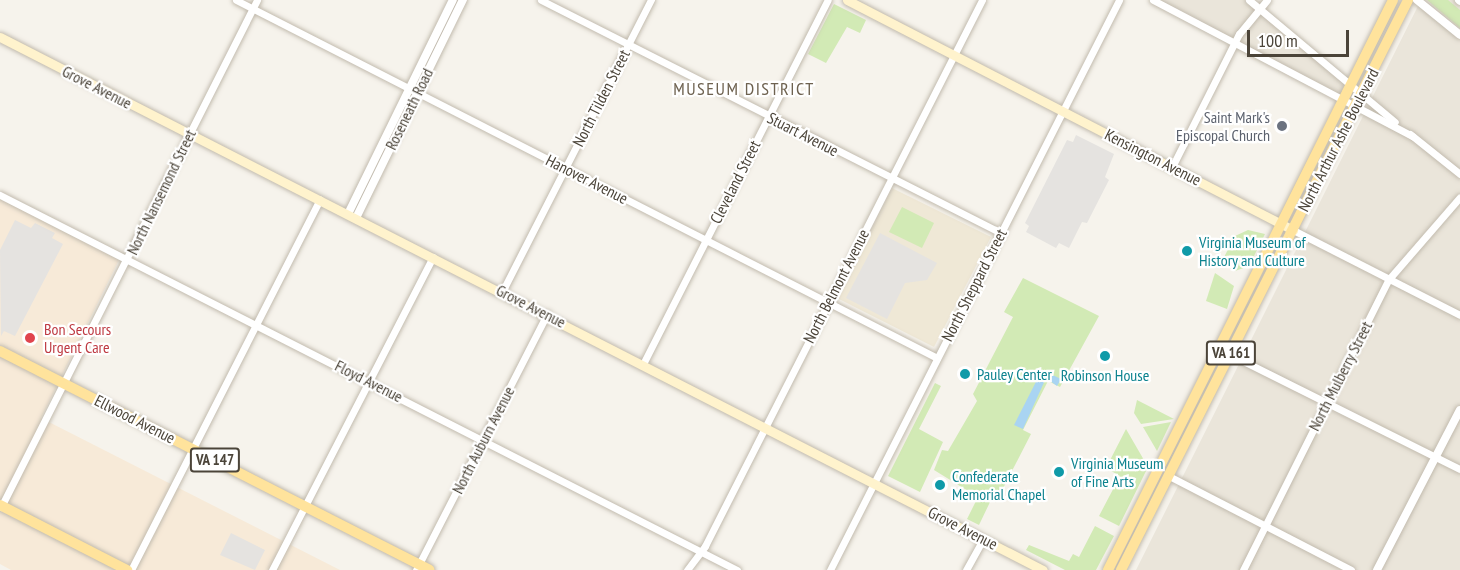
<!DOCTYPE html>
<html>
<head>
<meta charset="utf-8">
<style>
	body { margin:0 }
	#map { position:relative; width:1460px; height:570px; overflow:hidden; background:#f6f3ec; font-family:"PT Sans Narrow",sans-serif }
	div>[style] { position:absolute }
	.residential>* { inset:0; background:#eae5da }
	.commercial>* { inset:0; background:#f7ead8 }
	.education>* { inset:0; background:#efe8d6 }
	.green>* { inset:0; background:#d2eab5 }
	.parking>* { inset:0; background:#e5e3e0 }
	.water>* { inset:0; background:#a9d4f2 }
	.roads { filter:drop-shadow(0 0 2px #c2bbae) drop-shadow(0 0 2px #c2bbae) }
	.minor>* { height:7px; margin:-3.5px; padding:0 3.5px; transform-origin:3.5px; border-radius:3.5px; background:#fff }
	.tertiary>* { height:8px; margin:-4px; padding:0 4px; transform-origin:4px; border-radius:4px; background:#fff }
	.secondary>* { height:9px; margin:-4.5px; padding:0 4.5px; transform-origin:4.5px; border-radius:4.5px; background:#fff3cd }
	.primary>* { height:10px; margin:-5px; padding:0 5px; transform-origin:5px; border-radius:5px; background:#ffe39c }
	.dots>* { width:16px; height:16px; translate:-50% -50%; box-sizing:border-box; border:3px solid #fff; border-radius:50% }
	span { translate:-50% -50%; white-space:nowrap; text-align:center; line-height:1.15; -webkit-text-stroke:4.5px #fff; paint-order:stroke }
	.shield-label span { padding:2px 4px; background:#fff; border:2px solid; border-radius:4px; -webkit-text-stroke-width:0 }
	.shield-label { font-size:15px; color:#4b4439; font-weight:700 }
	.street-label { font-size:16px; color:#4b4439 }
	.worship-label { font-size:16px; color:#5b616d }
	.right { translate:-100% -50%; text-align:right }
	.culture-label { font-size:16px; color:#0d838f }
	.left { translate:0 -50%; text-align:left }
	.health-label { font-size:16px; color:#be3a42 }
	.neighbourhood-label { font-size:18px; color:#6e6250; letter-spacing:1.5px }
	.scale { position:absolute; left:1247px; top:30px; width:102px; height:27px; box-sizing:border-box; border:3px solid #4b4439; border-top:0; padding-left:8px; font-size:18px; line-height:21px; white-space:nowrap; color:#4b4439; -webkit-text-stroke:4px #fff; paint-order:stroke }
</style>
</head>
<body>
<div id="map">
	<div class="residential">
		<i style="clip-path:polygon(1153px 0,1249px 0,1350px 85px,1344px 98px)"></i>
		<i style="clip-path:polygon(1421px 0,1460px 0,1460px 570px,1136px 570px)"></i>
	</div>
	<div class="commercial">
		<i style="clip-path:polygon(0 196px,119px 260px,41px 418px,340px 570px,11px 570px,0 564px)"></i>
	</div>
	<div class="education">
		<i style="clip-path:polygon(892px 188px,991px 237px,934px 347px,837px 298px)"></i>
	</div>
	<div class="green">
		<i style="clip-path:polygon(1427px 0,1448px 0,1460px 10px,1460px 28px)"></i>
		<i style="clip-path:polygon(834px 4px,866px 20px,860px 33px,847px 27px,826px 63px,808px 54px)"></i>
		<i style="clip-path:polygon(902px 207px,934px 223px,922px 248px,889px 232px)"></i>
		<i style="clip-path:polygon(1248px 230px,1265px 234px,1249px 266px,1235px 271px,1221px 263px,1235px 236px)"></i>
		<i style="clip-path:polygon(1215px 273px,1234px 286px,1227px 309px,1206px 301px)"></i>
		<i style="clip-path:polygon(1023px 278px,1099px 316px,1060px 387px,1048px 381px,1023px 430px,1031px 434px,996px 502px,991px 500px,979px 525px,967px 519px,980px 493px,973px 494px,934px 470px,942px 450px,948px 451px,977px 401px,973px 394px,1013px 317px,1004px 312px)"></i>
		<i style="clip-path:polygon(935px 383px,941px 386px,919px 429px,943px 442px,920px 492px,888px 476px)"></i>
		<i style="clip-path:polygon(1137px 400px,1174px 419px,1141px 424px,1134px 413px)"></i>
		<i style="clip-path:polygon(1171px 422px,1157px 451px,1143px 427px)"></i>
		<i style="clip-path:polygon(1126px 429px,1148px 467px,1119px 526px,1099px 516px,1120px 476px,1106px 468px)"></i>
		<i style="clip-path:polygon(1095px 526px,1114px 536px,1096px 570px,1065px 570px,1026px 550px,1029px 545px,1069px 561px,1073px 554px,1079px 557px)"></i>
	</div>
	<div class="parking">
		<i style="clip-path:polygon(1076px 135px,1114px 154px,1105px 177px,1109px 180px,1087px 223px,1082px 222px,1069px 248px,1059px 243px,1056px 248px,1026px 232px,1029px 226px,1025px 223px,1067px 140px,1073px 142px)"></i>
		<i style="clip-path:polygon(15px 220px,31px 228px,35px 223px,55px 233px,52px 238px,63px 244px,15px 336px,4px 331px,1px 336px,0 250px)"></i>
		<i style="clip-path:polygon(880px 233px,937px 263px,927px 280px,905px 283px,887px 319px,846px 298px)"></i>
		<i style="clip-path:polygon(231px 533px,265px 550px,255px 570px,220px 555px)"></i>
	</div>
	<div class="water">
		<i style="clip-path:polygon(1042px 370px,1061px 379px,1057px 386px,1046px 378px,1023px 429px,1014px 425px)"></i>
	</div>
	<div class="roads">
		<div class="minor">
			<i style="left:236px;top:0;width:787px;rotate:27.05deg"></i>
			<i style="left:541px;top:0;width:516px;rotate:26.86deg"></i>
			<i style="left:1153px;top:0;width:293px;rotate:27.7deg"></i>
			<i style="left:1249px;top:0;width:190px;rotate:39.9deg"></i>
			<i style="left:1410px;top:134px;width:64px;rotate:38.7deg"></i>
			<i style="left:1172px;top:167px;width:149px;rotate:-63.3deg"></i>
			<i style="left:1239px;top:34px;width:44px;rotate:-50.5deg"></i>
			<i style="left:0;top:195px;width:827px;rotate:26.97deg"></i>
			<i style="left:1293px;top:230px;width:187px;rotate:27deg"></i>
			<i style="left:502px;top:292px;width:328px;rotate:-63deg"></i>
			<i style="left:1219px;top:349px;width:269px;rotate:26.5deg"></i>
			<i style="left:643px;top:364px;width:408px;rotate:-63.1deg"></i>
			<i style="left:1167px;top:475px;width:207px;rotate:27.3deg"></i>
			<i style="left:1px;top:507px;width:568px;rotate:-63.21deg"></i>
			<i style="left:131px;top:570px;width:416px;rotate:-63deg"></i>
			<i style="left:272px;top:570px;width:352px;rotate:-62.8deg"></i>
			<i style="left:416px;top:570px;width:288px;rotate:-62.9deg"></i>
			<i style="left:687px;top:570px;width:30px;rotate:-53deg"></i>
			<i style="left:705px;top:546px;width:612px;rotate:-63.1deg"></i>
			<i style="left:830px;top:570px;width:639px;rotate:-63.11deg"></i>
			<i style="left:966px;top:570px;width:35px;rotate:-61deg"></i>
			<i style="left:1243px;top:570px;width:326px;rotate:-63.4deg"></i>
			<i style="left:1389px;top:279px;width:108px;rotate:-49.1deg"></i>
		</div>
		<div class="tertiary">
			<i style="left:1417px;top:0;width:55px;rotate:39.1deg"></i>
			<i style="left:1459px;top:0;width:1px;rotate:45deg"></i>
			<i style="left:348px;top:214px;width:238px;rotate:-63.9deg"></i>
			<i style="left:356px;top:218px;width:243px;rotate:-63.9deg"></i>
			<i style="left:1377px;top:570px;width:180px;rotate:-62.6deg"></i>
		</div>
		<div class="secondary">
			<i style="left:847px;top:0;width:502px;rotate:27.28deg"></i>
			<i style="left:0;top:37px;width:1171px;rotate:27.07deg"></i>
		</div>
		<div class="primary">
			<i style="left:0;top:351px;width:482px;rotate:27deg"></i>
			<i style="left:0;top:505px;width:143px;rotate:27.1deg"></i>
			<i style="left:1108px;top:570px;width:637px;rotate:-63.43deg"></i>
			<i style="left:1121px;top:570px;width:638px;rotate:-63.27deg"></i>
		</div>
	</div>
	<div class="dots">
		<i style="left:1282px;top:126px;background:#6b7280"></i>
		<i style="left:1187px;top:251px;background:#0f9aa8"></i>
		<i style="left:30px;top:338px;background:#e0444e"></i>
		<i style="left:1105px;top:356px;background:#0f9aa8"></i>
		<i style="left:965px;top:374px;background:#0f9aa8"></i>
		<i style="left:1059px;top:472px;background:#0f9aa8"></i>
		<i style="left:940px;top:485px;background:#0f9aa8"></i>
	</div>
	<div class="shield-label">
		<span style="left:1231px;top:353px">VA 161</span>
		<span style="left:215px;top:460px">VA 147</span>
	</div>
	<div class="street-label">
		<span style="left:97px;top:87px;rotate:27deg">Grove Avenue</span>
		<span style="left:601px;top:98px;rotate:-63deg">North Tilden Street</span>
		<span style="left:409px;top:109px;rotate:-64deg">Roseneath Road</span>
		<span style="left:803px;top:134px;rotate:27deg">Stuart Avenue</span>
		<span style="left:1338px;top:140px;rotate:-63deg">North Arthur Ashe Boulevard</span>
		<span style="left:1153px;top:157px;rotate:27deg">Kensington Avenue</span>
		<span style="left:587px;top:179px;rotate:27deg">Hanover Avenue</span>
		<span style="left:735px;top:182px;rotate:-63deg">Cleveland Street</span>
		<span style="left:161px;top:192px;rotate:-64deg">North Nansemond Street</span>
		<span style="left:974px;top:285px;rotate:-63deg">North Sheppard Street</span>
		<span style="left:836px;top:286px;rotate:-63deg">North Belmont Avenue</span>
		<span style="left:531px;top:306px;rotate:27deg">Grove Avenue</span>
		<span style="left:1340px;top:376px;rotate:-63deg">North Mulberry Street</span>
		<span style="left:369px;top:381px;rotate:27deg">Floyd Avenue</span>
		<span style="left:135px;top:419px;rotate:27deg">Ellwood Avenue</span>
		<span style="left:483px;top:440px;rotate:-63deg">North Auburn Avenue</span>
		<span style="left:963px;top:528px;rotate:27deg">Grove Avenue</span>
	</div>
	<div class="worship-label">
		<span class="right" style="left:1270px;top:126px">Saint Mark's<br>Episcopal Church</span>
	</div>
	<div class="culture-label">
		<span class="left" style="left:1199px;top:251px">Virginia Museum of<br>History and Culture</span>
		<span class="left" style="left:977px;top:374px">Pauley Center</span>
		<span style="left:1105px;top:375px">Robinson House</span>
		<span class="left" style="left:1071px;top:472px">Virginia Museum<br>of Fine Arts</span>
		<span class="left" style="left:952px;top:485px">Confederate<br>Memorial Chapel</span>
	</div>
	<div class="health-label">
		<span class="left" style="left:44px;top:338px">Bon Secours<br>Urgent Care</span>
	</div>
	<div class="neighbourhood-label">
		<span style="left:744px;top:89px">MUSEUM DISTRICT</span>
	</div>
	<div class="scale">100 m</div>
</div>
</body>
</html>
